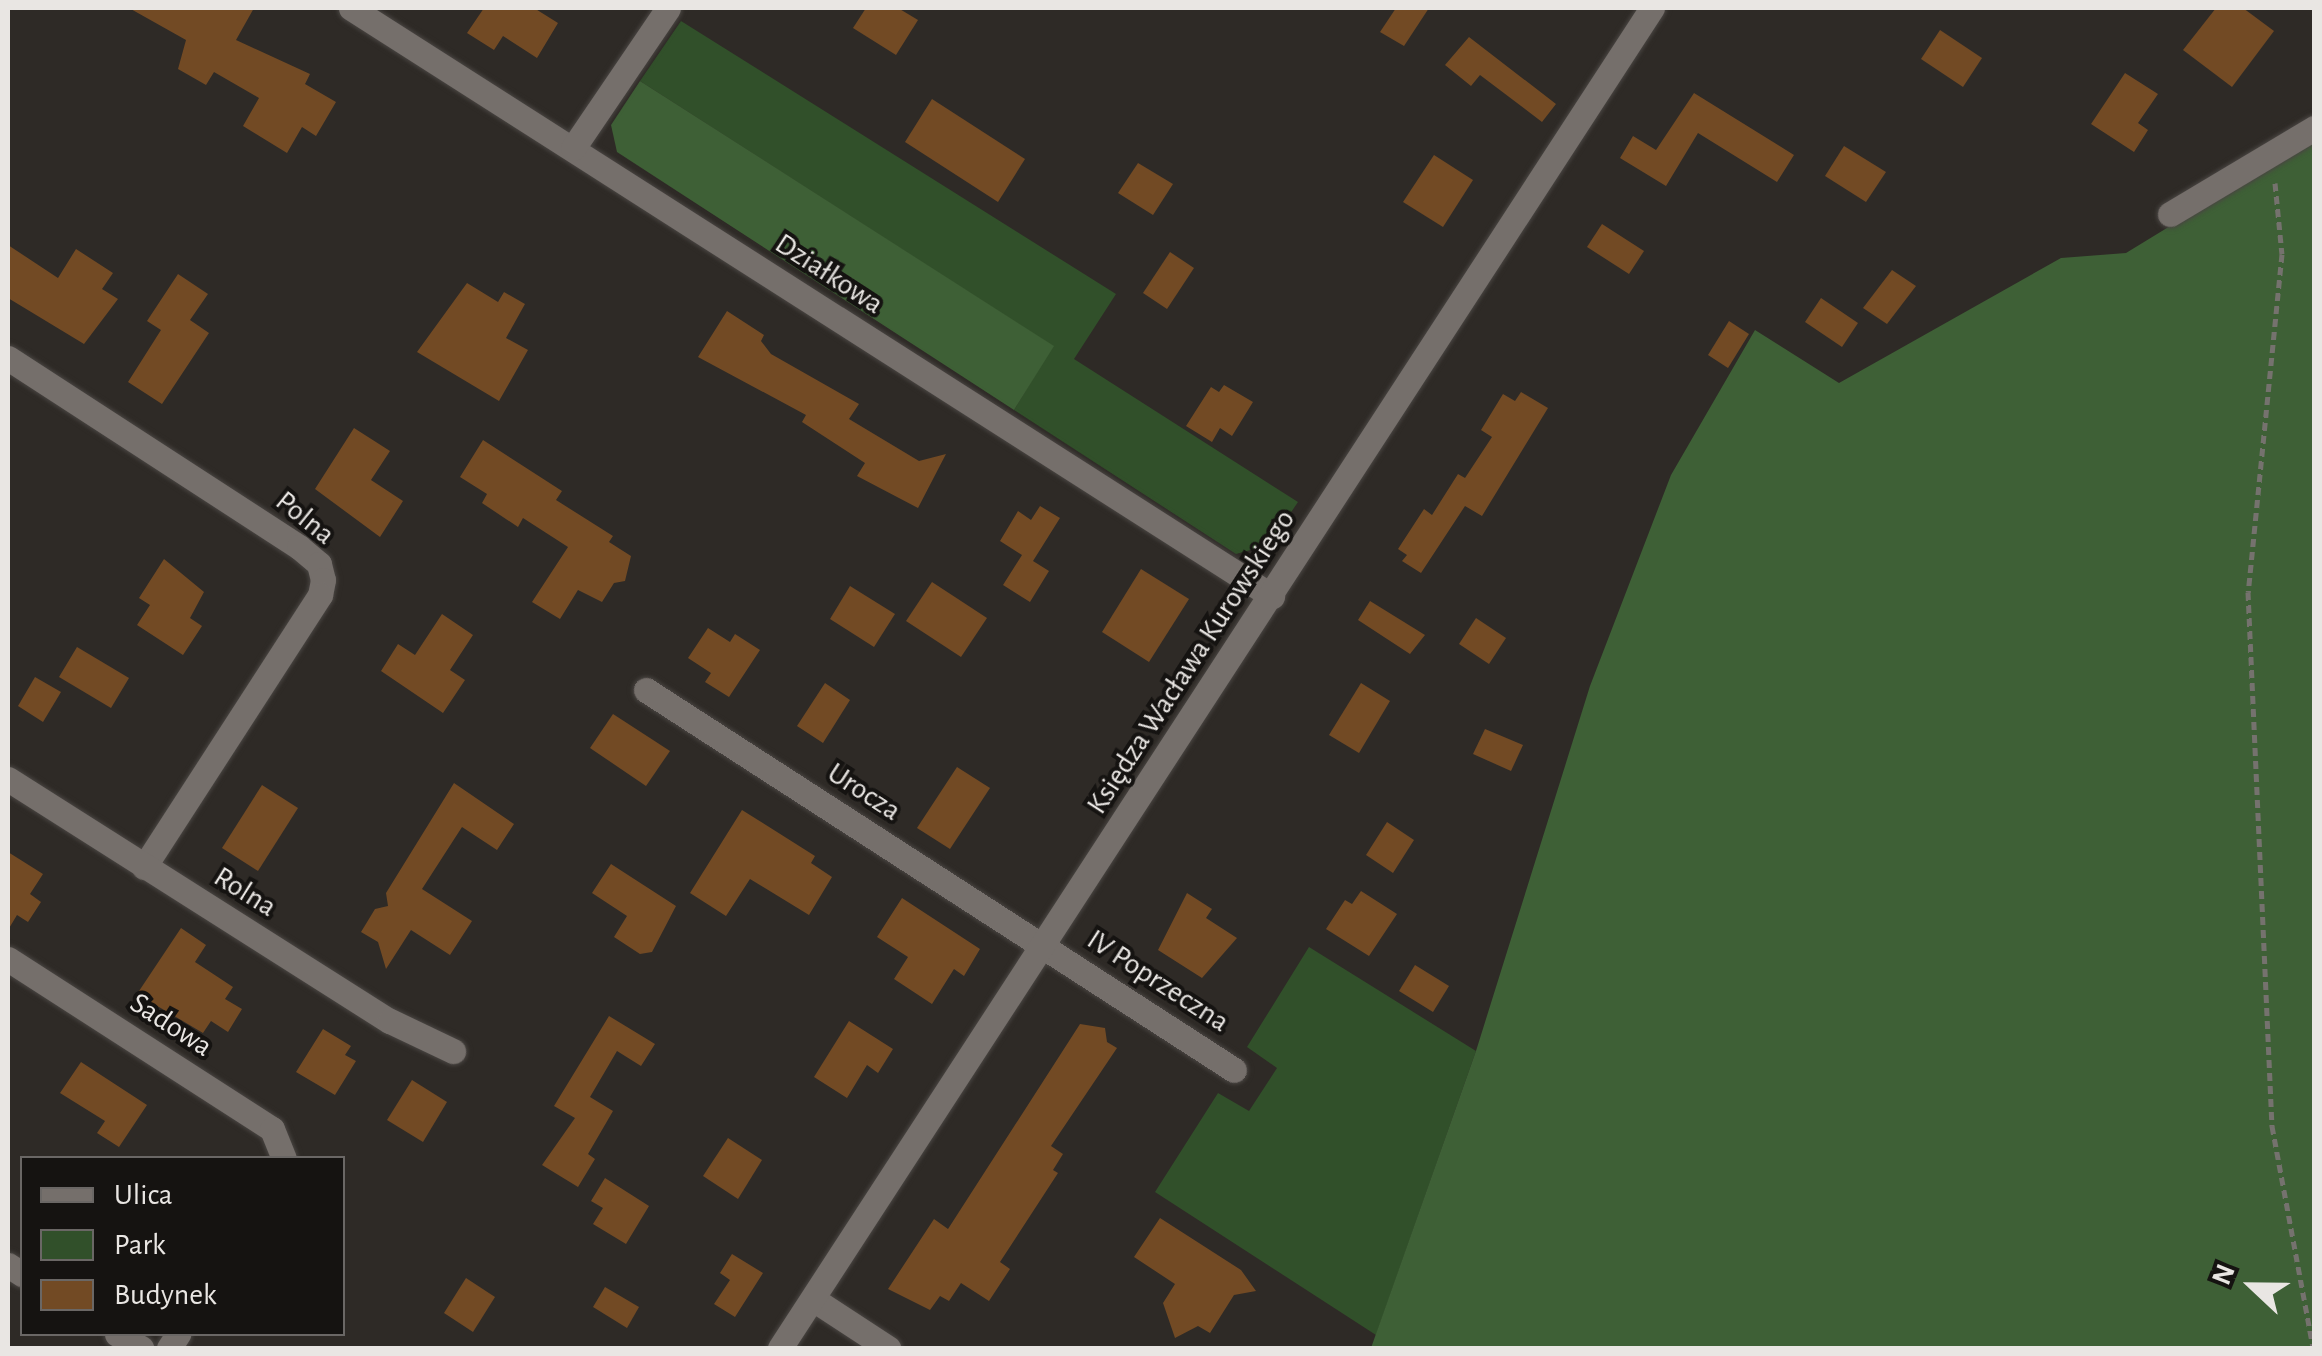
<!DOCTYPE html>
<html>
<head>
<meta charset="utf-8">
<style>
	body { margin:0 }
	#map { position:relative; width:2322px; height:1356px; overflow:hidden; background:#2e2a26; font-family:"Alegreya Sans",sans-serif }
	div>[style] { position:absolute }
	.green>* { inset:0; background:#31502a }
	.forest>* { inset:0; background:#3e6036 }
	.building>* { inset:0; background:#724a24 }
	.path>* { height:5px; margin-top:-2.5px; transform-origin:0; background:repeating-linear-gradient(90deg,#75726e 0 8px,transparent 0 13px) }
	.roads { filter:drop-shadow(0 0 2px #494542) drop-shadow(0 0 2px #494542) }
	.minor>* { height:25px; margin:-12.5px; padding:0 12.5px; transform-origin:12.5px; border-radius:12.5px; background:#756f6b }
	span { translate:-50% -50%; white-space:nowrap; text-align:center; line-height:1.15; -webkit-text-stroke:8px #151311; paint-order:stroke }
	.street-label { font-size:30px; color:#e9e6e3 }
	.frame { position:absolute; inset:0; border:10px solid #e9e6e3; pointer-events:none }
	.legend { position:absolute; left:20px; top:1156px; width:325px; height:180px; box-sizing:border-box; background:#151311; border:2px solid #6a6765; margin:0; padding:12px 18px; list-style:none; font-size:30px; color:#e9e6e3 }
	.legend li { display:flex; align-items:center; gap:20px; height:50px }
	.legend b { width:50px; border:2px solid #6a6765 }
	.north { position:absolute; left:2202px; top:1236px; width:100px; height:100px; -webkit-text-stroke:8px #151311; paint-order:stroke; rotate:292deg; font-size:28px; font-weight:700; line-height:40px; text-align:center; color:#e9e6e3 }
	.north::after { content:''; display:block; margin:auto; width:35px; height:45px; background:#e9e6e3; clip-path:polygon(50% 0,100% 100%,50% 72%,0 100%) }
</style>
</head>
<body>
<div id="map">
	<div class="green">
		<i style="clip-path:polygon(681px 21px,1116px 294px,1074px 359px,1298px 502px,1269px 545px,1236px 554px,1014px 410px,1053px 346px,640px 81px)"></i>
		<i style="clip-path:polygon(1309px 947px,1476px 1051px,1376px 1335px,1155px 1192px,1218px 1093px,1249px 1111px,1277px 1068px,1247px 1047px)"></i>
	</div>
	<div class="forest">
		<i style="clip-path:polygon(640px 81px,1054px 346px,1014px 410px,617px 152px,611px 125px)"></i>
		<i style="clip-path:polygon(2314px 138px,2314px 1348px,1371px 1348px,1476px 1051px,1590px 686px,1671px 475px,1755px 330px,1839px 383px,2061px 258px,2126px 253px)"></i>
	</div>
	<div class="building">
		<i style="clip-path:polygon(129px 8px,254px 8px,236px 40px,310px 74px,305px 84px,336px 102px,316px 136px,302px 127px,287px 153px,243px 126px,259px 98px,214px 72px,206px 85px,178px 69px,186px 40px)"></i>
		<i style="clip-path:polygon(484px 8px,534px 8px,558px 23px,537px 58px,503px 36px,494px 50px,467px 33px)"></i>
		<i style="clip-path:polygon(866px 8px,898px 8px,918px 20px,896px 55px,853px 28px)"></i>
		<i style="clip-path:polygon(1396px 8px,1429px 8px,1404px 46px,1380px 32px)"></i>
		<i style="clip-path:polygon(2216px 8px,2243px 8px,2274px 31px,2232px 87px,2183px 50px)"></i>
		<i style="clip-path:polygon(1940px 30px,1982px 58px,1963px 87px,1921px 59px)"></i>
		<i style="clip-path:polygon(1469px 37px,1556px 104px,1542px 122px,1480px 75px,1471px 86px,1445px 65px)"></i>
		<i style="clip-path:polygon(2125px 73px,2158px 94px,2138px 123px,2148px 130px,2134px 152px,2091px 124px)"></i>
		<i style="clip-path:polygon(1694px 93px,1794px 155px,1777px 182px,1698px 133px,1666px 186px,1620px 158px,1633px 136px,1656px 150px)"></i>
		<i style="clip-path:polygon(932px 99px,1025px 159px,998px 202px,905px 142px)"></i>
		<i style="clip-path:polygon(1844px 146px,1886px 172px,1866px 202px,1825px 176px)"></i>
		<i style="clip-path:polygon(1434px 155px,1473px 180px,1443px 227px,1403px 202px)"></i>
		<i style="clip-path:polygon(1138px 163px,1173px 184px,1153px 215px,1118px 193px)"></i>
		<i style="clip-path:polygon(1602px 224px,1644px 251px,1629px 274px,1587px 247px)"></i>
		<i style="clip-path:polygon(8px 245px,58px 278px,76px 249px,113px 273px,102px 289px,118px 299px,84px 344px,8px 298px)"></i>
		<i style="clip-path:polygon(1170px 252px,1194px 268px,1167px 309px,1143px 293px)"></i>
		<i style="clip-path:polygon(1892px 270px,1916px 286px,1887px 324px,1863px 308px)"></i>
		<i style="clip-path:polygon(178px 274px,208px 294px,190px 320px,209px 333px,162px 404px,128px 382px,161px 330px,147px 321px)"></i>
		<i style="clip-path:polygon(467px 283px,498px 302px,504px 292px,525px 304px,506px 338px,528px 350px,499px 401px,417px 352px)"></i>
		<i style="clip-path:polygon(1821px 298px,1858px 323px,1842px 347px,1805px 322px)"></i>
		<i style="clip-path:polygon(727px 311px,764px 335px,761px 341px,771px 354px,859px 404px,849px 419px,919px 461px,946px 454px,918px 508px,857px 476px,865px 463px,802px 422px,806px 415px,698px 357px)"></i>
		<i style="clip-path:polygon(1729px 321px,1749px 334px,1728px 368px,1708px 355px)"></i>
		<i style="clip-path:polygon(1224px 385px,1253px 402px,1232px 436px,1220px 428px,1212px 442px,1186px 426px,1211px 387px,1219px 392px)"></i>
		<i style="clip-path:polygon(1521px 392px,1548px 408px,1482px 516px,1465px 506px,1421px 573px,1402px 561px,1407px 555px,1398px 549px,1424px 509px,1432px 515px,1458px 474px,1465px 478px,1492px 437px,1481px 430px,1503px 394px,1515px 401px)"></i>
		<i style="clip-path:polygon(354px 428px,390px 451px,371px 480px,403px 501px,380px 537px,315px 489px)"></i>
		<i style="clip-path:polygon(483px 440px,562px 491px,556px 500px,613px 536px,609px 542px,631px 556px,625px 581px,614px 583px,602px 602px,578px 590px,560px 619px,532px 602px,568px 547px,523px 518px,518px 527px,482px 503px,487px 494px,460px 477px)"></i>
		<i style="clip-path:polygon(1040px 506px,1060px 518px,1033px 561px,1049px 571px,1030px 602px,1003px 585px,1022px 555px,1000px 541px,1018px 511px,1031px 520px)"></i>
		<i style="clip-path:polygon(164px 559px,204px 592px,190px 618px,202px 626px,183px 655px,137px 625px,150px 605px,139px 598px)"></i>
		<i style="clip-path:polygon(1141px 569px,1189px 599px,1149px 662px,1102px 632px)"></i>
		<i style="clip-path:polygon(932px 582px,987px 618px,961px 657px,906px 621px)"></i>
		<i style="clip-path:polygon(850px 586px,895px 614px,874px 647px,830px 619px)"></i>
		<i style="clip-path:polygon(1370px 601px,1425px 635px,1410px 654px,1358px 620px)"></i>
		<i style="clip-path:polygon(442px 614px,473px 635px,450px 670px,465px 680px,443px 713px,381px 671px,398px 644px,415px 655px)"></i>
		<i style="clip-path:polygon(1476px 618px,1506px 638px,1489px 664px,1459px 644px)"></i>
		<i style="clip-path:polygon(708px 628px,730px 642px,735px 634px,760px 650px,729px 697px,705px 682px,711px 673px,688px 658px)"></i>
		<i style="clip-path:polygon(77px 647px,129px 678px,111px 708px,59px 677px)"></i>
		<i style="clip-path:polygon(35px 677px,61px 692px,43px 722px,18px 706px)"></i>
		<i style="clip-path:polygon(825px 683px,850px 700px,823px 743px,797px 726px)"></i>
		<i style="clip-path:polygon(1361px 683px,1390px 701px,1359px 753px,1329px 735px)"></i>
		<i style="clip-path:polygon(613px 714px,670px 751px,646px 786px,590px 748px)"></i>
		<i style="clip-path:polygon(1485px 729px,1523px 745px,1511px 771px,1473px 754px)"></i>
		<i style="clip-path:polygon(957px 767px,990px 788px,950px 849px,917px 828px)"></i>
		<i style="clip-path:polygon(454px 783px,514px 824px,497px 850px,462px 827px,422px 889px,472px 921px,450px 955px,411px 930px,386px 969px,378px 942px,361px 932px,375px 909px,388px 906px,386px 893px)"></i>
		<i style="clip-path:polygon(262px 785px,298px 808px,258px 871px,222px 848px)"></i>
		<i style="clip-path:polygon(742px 810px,815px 856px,811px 863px,832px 877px,809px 915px,750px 879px,726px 916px,690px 893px)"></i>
		<i style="clip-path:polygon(1387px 822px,1414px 840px,1393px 873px,1366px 855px)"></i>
		<i style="clip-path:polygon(8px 852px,43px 874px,30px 894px,41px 902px,28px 922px,17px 915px,8px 930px)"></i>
		<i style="clip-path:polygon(611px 864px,676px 906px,652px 952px,640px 954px,614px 937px,627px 916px,592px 893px)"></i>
		<i style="clip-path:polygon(1361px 891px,1397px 914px,1369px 956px,1326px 929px,1345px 900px,1352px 904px)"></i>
		<i style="clip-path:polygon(1187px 893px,1212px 909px,1206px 918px,1237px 938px,1202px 978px,1158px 950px)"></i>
		<i style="clip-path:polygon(902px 898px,980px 949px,964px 976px,954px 969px,932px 1004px,894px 979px,908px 957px,877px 937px)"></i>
		<i style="clip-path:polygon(181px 928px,206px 945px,195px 962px,233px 987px,225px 999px,242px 1009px,228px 1032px,211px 1021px,203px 1033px,137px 994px)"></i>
		<i style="clip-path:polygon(1415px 965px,1449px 986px,1433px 1012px,1399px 991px)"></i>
		<i style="clip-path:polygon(609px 1016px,655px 1044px,641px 1066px,617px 1051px,590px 1097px,613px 1111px,588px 1154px,595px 1159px,578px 1187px,542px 1165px,575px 1118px,554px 1106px)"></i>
		<i style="clip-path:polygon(849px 1021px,893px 1049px,878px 1073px,867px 1065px,847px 1098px,814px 1077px)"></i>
		<i style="clip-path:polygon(1080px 1024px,1105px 1028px,1107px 1042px,1117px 1048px,1051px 1146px,1063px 1154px,1053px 1170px,1058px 1173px,1000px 1262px,1010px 1269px,989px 1301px,961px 1283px,949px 1301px,940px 1296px,930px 1310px,888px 1289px,934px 1219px,948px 1229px)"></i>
		<i style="clip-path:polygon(323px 1029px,351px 1046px,345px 1055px,356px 1061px,335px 1095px,296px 1072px)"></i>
		<i style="clip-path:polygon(81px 1062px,147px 1105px,119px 1147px,97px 1133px,105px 1121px,60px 1093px)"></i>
		<i style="clip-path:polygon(412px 1080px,447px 1102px,423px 1142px,387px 1120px)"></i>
		<i style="clip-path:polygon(728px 1138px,762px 1160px,738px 1199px,703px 1176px)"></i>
		<i style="clip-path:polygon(605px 1178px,649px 1206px,626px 1244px,593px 1224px,603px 1208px,591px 1201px)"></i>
		<i style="clip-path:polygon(1160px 1218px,1241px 1270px,1256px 1291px,1234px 1295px,1210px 1333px,1198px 1326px,1175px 1338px,1163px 1303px,1175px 1284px,1134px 1257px)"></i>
		<i style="clip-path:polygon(732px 1254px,763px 1273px,735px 1317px,714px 1304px,730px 1280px,720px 1273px)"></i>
		<i style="clip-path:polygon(466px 1278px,495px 1297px,473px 1332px,444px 1313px)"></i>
		<i style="clip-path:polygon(605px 1287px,639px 1307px,627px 1328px,593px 1307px)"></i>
	</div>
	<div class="path">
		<i style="left:2275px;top:183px;width:71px;rotate:84.4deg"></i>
		<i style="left:2282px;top:254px;width:340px;rotate:95.7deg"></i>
		<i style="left:2248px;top:592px;width:535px;rotate:87.43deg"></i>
		<i style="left:2272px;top:1126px;width:226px;rotate:79.5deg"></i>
	</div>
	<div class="roads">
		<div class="minor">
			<i style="left:351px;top:8px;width:1093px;rotate:32.56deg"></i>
			<i style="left:573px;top:148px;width:169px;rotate:-55.8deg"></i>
			<i style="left:2170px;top:214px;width:168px;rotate:-30.8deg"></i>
			<i style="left:8px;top:358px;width:347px;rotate:33deg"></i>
			<i style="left:299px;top:547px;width:26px;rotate:40deg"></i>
			<i style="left:319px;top:564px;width:16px;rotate:76deg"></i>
			<i style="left:323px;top:580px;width:15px;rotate:101deg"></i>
			<i style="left:320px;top:595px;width:324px;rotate:122.9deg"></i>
			<i style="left:646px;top:690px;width:700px;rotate:32.87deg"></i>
			<i style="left:8px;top:779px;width:452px;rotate:32.4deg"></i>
			<i style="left:390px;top:1021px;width:70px;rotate:25.5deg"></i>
			<i style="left:8px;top:959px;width:314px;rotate:32.8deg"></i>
			<i style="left:272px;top:1129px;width:31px;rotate:68deg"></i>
			<i style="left:8px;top:1265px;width:17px;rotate:33deg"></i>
			<i style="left:813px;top:1299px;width:90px;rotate:33.2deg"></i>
			<i style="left:117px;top:1334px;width:28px;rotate:30deg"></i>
			<i style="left:169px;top:1348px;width:17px;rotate:-57deg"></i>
			<i style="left:780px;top:1348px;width:1599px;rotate:-56.95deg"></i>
		</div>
	</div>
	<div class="street-label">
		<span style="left:829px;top:274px;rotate:33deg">Działkowa</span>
		<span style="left:305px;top:518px;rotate:39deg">Polna</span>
		<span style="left:1191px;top:662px;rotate:-57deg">Księdza Wacława Kurowskiego</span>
		<span style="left:864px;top:792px;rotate:33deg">Urocza</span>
		<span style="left:245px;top:892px;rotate:32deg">Rolna</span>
		<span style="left:1158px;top:981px;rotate:33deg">IV Poprzeczna</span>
		<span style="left:171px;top:1025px;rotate:33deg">Sadowa</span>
	</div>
	<div class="frame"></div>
	<ul class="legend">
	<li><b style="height:12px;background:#756f6b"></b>Ulica</li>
	<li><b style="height:28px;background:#31502a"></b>Park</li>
	<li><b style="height:28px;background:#724a24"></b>Budynek</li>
	</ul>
	<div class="north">N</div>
</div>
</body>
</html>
